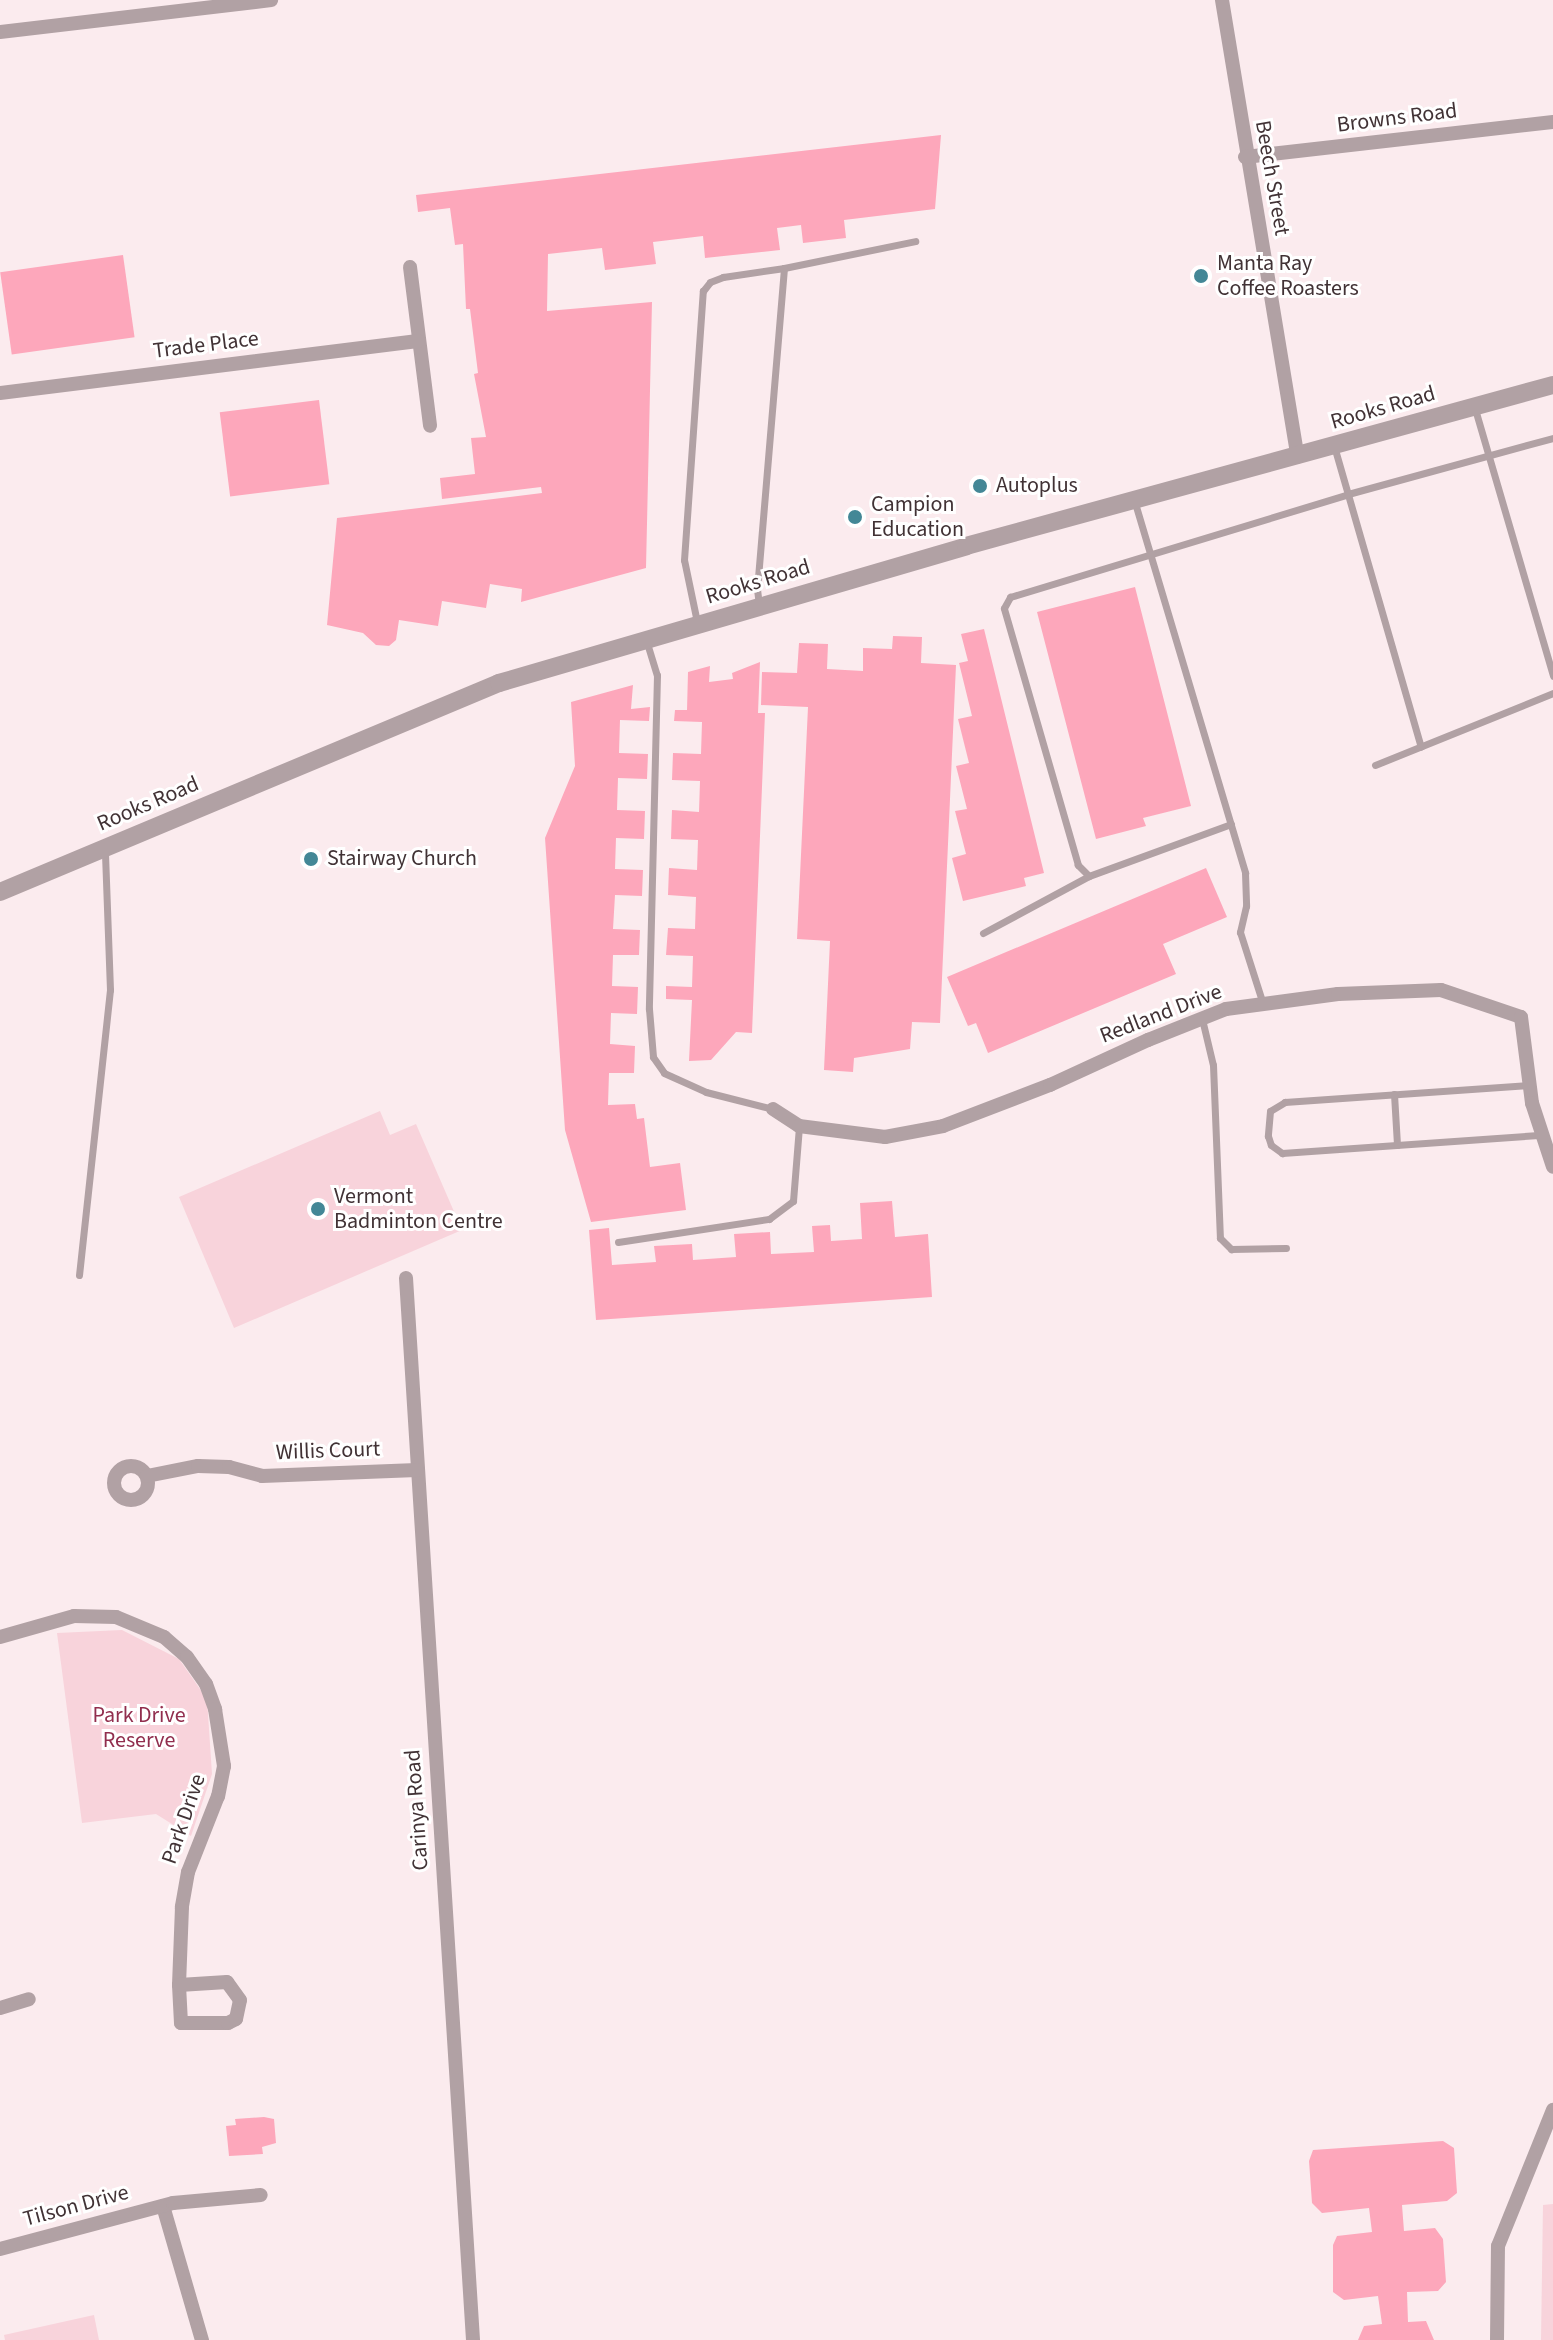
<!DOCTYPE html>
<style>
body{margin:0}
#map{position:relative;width:1553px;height:2340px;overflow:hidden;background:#fbebee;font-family:"Source Sans 3",sans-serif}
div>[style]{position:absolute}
.green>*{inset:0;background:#f8d3db}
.building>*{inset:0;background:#fda7bb;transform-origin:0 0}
.service>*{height:7px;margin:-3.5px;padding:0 3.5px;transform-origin:3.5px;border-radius:3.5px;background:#b1a1a4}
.minor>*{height:14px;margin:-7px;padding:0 7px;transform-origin:7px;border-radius:7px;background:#b1a1a4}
.minor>.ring{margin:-7px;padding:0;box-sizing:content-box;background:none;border:14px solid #b1a1a4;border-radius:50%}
.tertiary>*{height:18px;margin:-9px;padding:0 9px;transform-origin:9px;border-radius:9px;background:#b1a1a4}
.dots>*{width:22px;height:22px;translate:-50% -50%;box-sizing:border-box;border:4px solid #fff;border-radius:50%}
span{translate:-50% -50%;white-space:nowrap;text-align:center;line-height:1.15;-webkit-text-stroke:6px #fff;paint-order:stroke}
.street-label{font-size:22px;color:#413235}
.poi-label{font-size:22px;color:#413235}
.left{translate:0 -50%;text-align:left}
.park-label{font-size:22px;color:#912e4e}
</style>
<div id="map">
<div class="green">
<div style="clip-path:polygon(380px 1111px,390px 1135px,416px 1124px,462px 1230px,234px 1328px,179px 1197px)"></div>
<div style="clip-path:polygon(122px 1630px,179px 1659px,207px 1699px,212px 1774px,191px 1836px,156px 1814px,82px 1823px,57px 1633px)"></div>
<div style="clip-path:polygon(1553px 2204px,1553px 2340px,1541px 2340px,1543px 2205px)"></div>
<div style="clip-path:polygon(94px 2315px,99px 2340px,5px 2340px,4px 2335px)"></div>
</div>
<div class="building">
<div style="clip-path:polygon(941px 135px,935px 209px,844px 220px,846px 238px,803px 243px,801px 225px,777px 228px,780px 250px,705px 258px,703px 236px,653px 242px,656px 264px,605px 270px,602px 248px,548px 254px,547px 311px,652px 302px,646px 568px,521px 602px,522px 589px,490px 584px,486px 608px,442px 601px,438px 626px,399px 620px,396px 640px,389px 646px,376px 645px,363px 633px,327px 625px,337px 518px,542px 493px,541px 487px,442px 499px,440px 478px,475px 474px,471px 438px,486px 437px,474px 374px,478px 373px,470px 309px,466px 309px,463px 244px,455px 245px,450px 208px,418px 212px,416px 195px)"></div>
<div style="left:123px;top:255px;width:83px;height:124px;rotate:82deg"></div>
<div style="left:319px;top:400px;width:85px;height:100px;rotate:83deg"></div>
<div style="clip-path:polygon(1135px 587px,1191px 806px,1143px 818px,1146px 826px,1096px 839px,1037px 612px)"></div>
<div style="clip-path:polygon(984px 629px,1044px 873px,1024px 878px,1026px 886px,963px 901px,952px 858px,966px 854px,955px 811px,967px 809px,956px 766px,969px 763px,958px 719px,972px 716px,959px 663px,968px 661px,961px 634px)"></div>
<div style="clip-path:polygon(893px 636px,922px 637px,921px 663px,956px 665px,940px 1023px,912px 1022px,910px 1049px,854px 1058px,853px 1072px,824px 1070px,830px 941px,797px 939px,808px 707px,761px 705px,762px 672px,797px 673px,799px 643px,828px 644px,827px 669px,863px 671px,863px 648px,892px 649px)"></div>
<div style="clip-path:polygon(760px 662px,758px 713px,765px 713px,752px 1033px,736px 1032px,711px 1060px,689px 1061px,692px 1000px,666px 999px,666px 986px,692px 987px,693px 956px,666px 955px,668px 928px,695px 929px,696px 897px,668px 895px,669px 868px,697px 870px,698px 840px,671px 839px,672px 810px,699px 812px,700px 781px,672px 780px,673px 753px,701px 754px,702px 722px,674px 721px,675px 710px,687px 710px,688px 672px,710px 666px,709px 682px,733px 679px,732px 673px)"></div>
<div style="clip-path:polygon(633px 685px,631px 709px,650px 707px,649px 721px,620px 720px,619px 753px,648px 754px,647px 779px,618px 778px,617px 810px,645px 811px,644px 839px,616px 838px,615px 869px,643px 870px,642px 896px,615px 895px,613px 929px,640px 930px,639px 955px,613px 955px,612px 986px,638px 987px,637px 1014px,611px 1013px,610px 1044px,635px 1046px,634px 1073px,609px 1073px,608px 1105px,635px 1104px,637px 1119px,644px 1118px,650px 1167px,680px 1163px,686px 1210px,591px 1222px,565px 1130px,545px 838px,575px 766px,571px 702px)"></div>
<div style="clip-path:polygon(1206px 868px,1227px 917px,1163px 944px,1176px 974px,988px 1053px,976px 1023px,968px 1026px,947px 977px)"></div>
<div style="clip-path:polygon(892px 1201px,895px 1237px,928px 1234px,932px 1297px,596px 1320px,589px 1230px,609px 1228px,612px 1265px,656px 1262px,654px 1246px,692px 1244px,693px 1260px,736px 1257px,734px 1234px,770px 1232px,771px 1254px,814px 1252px,812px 1226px,830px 1225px,831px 1241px,862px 1239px,860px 1203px)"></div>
<div style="clip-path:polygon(264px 2117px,274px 2119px,276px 2143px,262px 2147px,263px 2154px,229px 2156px,226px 2126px,236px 2125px,235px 2119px)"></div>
<div style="clip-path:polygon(1443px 2141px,1454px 2148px,1457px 2193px,1447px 2201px,1402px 2205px,1404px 2231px,1435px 2228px,1443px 2239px,1446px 2282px,1438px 2291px,1407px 2292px,1408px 2322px,1426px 2321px,1434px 2340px,1358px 2340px,1364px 2326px,1382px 2324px,1378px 2296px,1344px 2300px,1333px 2292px,1333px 2245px,1337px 2236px,1372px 2232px,1369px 2208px,1322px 2213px,1312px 2203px,1309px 2161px,1313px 2150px)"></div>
</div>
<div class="service">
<div style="left:784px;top:268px;width:134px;rotate:-11.6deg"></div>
<div style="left:1475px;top:409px;width:278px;rotate:73.7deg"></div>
<div style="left:1334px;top:446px;width:313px;rotate:73.9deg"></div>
<div style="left:1135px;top:503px;width:386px;rotate:73.4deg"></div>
<div style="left:1245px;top:873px;width:33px;rotate:88deg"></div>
<div style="left:1246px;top:906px;width:27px;rotate:103deg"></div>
<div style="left:1240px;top:932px;width:76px;rotate:72.3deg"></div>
<div style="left:697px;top:622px;width:63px;rotate:-101.8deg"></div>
<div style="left:684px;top:560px;width:270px;rotate:-86deg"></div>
<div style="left:703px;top:291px;width:11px;rotate:-52deg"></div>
<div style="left:710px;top:282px;width:14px;rotate:-21deg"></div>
<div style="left:723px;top:277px;width:62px;rotate:-8.4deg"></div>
<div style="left:784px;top:268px;width:322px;rotate:94.8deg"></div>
<div style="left:757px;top:589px;width:16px;rotate:83deg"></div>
<div style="left:647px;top:643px;width:34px;rotate:73deg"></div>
<div style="left:657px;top:675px;width:334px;rotate:91.4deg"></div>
<div style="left:649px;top:1009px;width:48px;rotate:85.2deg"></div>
<div style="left:653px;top:1057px;width:19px;rotate:55deg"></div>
<div style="left:664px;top:1073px;width:46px;rotate:24.3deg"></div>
<div style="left:706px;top:1092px;width:69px;rotate:14.2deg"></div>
<div style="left:1375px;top:765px;width:192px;rotate:-22deg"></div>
<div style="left:1231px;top:824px;width:151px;rotate:159.9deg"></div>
<div style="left:1089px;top:876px;width:16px;rotate:-135deg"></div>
<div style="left:1078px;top:865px;width:267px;rotate:-106.1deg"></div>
<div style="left:1004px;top:608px;width:13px;rotate:-61deg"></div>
<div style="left:1010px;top:597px;width:353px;rotate:-16.9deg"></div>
<div style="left:1348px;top:494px;width:213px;rotate:-15.3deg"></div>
<div style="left:983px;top:933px;width:120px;rotate:-28.3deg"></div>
<div style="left:1202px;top:1019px;width:47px;rotate:76.6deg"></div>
<div style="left:1213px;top:1065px;width:173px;rotate:87.7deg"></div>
<div style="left:1220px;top:1238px;width:16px;rotate:45deg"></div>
<div style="left:1231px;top:1249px;width:55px;rotate:-1deg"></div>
<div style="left:1528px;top:1085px;width:244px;rotate:176deg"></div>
<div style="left:1285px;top:1102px;width:17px;rotate:149deg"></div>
<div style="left:1270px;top:1111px;width:25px;rotate:95deg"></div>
<div style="left:1268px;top:1136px;width:9px;rotate:72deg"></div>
<div style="left:1271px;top:1145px;width:14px;rotate:36deg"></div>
<div style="left:1282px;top:1153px;width:261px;rotate:-4deg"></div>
<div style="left:1394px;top:1094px;width:51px;rotate:86.6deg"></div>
<div style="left:618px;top:1242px;width:153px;rotate:-8.7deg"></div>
<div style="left:769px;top:1219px;width:30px;rotate:-37deg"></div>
<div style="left:793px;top:1201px;width:75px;rotate:-85.4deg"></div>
<div style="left:79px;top:1275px;width:287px;rotate:-83.8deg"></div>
<div style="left:110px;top:990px;width:139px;rotate:-92.1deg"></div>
</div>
<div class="minor">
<div style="left:1222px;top:0;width:463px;rotate:80.6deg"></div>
<div style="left:0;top:32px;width:273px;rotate:-6.7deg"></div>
<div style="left:1245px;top:157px;width:310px;rotate:-6.5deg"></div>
<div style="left:410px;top:267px;width:160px;rotate:82.8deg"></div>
<div style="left:0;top:393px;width:421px;rotate:-7.1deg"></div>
<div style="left:773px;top:1109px;width:31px;rotate:33deg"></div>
<div style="left:799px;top:1126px;width:87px;rotate:7.3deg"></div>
<div style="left:885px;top:1137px;width:59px;rotate:-10.7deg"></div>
<div style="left:943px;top:1126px;width:115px;rotate:-21deg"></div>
<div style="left:1050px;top:1085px;width:108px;rotate:-24.7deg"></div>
<div style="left:1148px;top:1040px;width:84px;rotate:-21.7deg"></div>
<div style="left:1226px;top:1009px;width:113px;rotate:-7.6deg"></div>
<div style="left:1338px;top:994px;width:103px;rotate:-2.2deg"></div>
<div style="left:1441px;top:990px;width:84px;rotate:18.6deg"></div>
<div style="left:1521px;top:1017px;width:87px;rotate:82.7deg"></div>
<div style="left:1532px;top:1103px;width:67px;rotate:71.8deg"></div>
<div style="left:406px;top:1278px;width:1064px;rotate:86.39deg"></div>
<div class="ring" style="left:114px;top:1466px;width:20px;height:20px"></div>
<div style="left:147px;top:1476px;width:52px;rotate:-11.1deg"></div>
<div style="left:198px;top:1466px;width:31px;rotate:2deg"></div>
<div style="left:229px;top:1467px;width:34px;rotate:15deg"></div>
<div style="left:262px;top:1476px;width:155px;rotate:-2.2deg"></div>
<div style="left:0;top:1637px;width:77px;rotate:-15.8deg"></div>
<div style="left:74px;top:1616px;width:42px;rotate:1.4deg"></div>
<div style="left:116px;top:1617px;width:52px;rotate:22.6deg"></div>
<div style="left:164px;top:1637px;width:30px;rotate:41deg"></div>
<div style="left:187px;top:1657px;width:33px;rotate:55deg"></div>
<div style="left:206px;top:1684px;width:27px;rotate:70deg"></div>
<div style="left:215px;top:1709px;width:58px;rotate:81deg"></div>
<div style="left:224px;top:1766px;width:31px;rotate:101deg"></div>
<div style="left:218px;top:1796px;width:82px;rotate:111.5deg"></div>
<div style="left:188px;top:1872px;width:36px;rotate:100deg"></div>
<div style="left:182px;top:1907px;width:78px;rotate:92.2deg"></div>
<div style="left:179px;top:1985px;width:38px;rotate:87deg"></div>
<div style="left:181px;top:2023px;width:47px"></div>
<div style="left:228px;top:2023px;width:9px;rotate:-27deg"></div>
<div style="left:236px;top:2019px;width:19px;rotate:-78deg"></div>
<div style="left:240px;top:2000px;width:22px;rotate:-126deg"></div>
<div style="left:227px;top:1982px;width:48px;rotate:176.4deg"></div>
<div style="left:0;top:2008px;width:30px;rotate:-17deg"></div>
<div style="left:163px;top:2206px;width:140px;rotate:73.8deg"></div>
<div style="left:0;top:2249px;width:179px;rotate:-14.9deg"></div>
<div style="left:173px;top:2203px;width:88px;rotate:-5.2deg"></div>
<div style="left:1497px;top:2340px;width:94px;rotate:-89.4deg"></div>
<div style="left:1498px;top:2246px;width:147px;rotate:-68deg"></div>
</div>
<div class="tertiary">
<div style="left:0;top:892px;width:541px;rotate:-22.73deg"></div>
<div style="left:499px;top:683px;width:487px;rotate:-16.3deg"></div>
<div style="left:966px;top:546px;width:609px;rotate:-15.34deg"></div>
</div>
<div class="dots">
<div style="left:1201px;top:276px;background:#438796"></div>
<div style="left:980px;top:486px;background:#438796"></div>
<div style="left:855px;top:517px;background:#438796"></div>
<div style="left:311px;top:859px;background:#438796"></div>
<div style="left:318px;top:1209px;background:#438796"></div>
</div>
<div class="street-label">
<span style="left:1397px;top:118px;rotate:-7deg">Browns Road</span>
<span style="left:1272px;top:178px;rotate:80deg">Beech Street</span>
<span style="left:206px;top:345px;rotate:-7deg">Trade Place</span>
<span style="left:1383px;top:408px;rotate:-16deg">Rooks Road</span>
<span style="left:758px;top:582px;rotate:-17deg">Rooks Road</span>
<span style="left:148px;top:804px;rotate:-23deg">Rooks Road</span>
<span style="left:1161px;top:1014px;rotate:-21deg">Redland Drive</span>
<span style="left:328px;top:1451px;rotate:-2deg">Willis Court</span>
<span style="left:417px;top:1810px;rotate:-94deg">Carinya Road</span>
<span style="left:184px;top:1819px;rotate:-71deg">Park Drive</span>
<span style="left:76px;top:2206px;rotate:-15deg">Tilson Drive</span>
</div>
<div class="poi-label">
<span class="left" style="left:1217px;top:276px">Manta Ray<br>Coffee Roasters</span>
<span class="left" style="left:996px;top:486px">Autoplus</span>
<span class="left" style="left:871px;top:517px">Campion<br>Education</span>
<span class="left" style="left:327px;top:859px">Stairway Church</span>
<span class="left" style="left:334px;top:1209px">Vermont<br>Badminton Centre</span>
</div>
<div class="park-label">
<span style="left:139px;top:1728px">Park Drive<br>Reserve</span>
</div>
</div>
